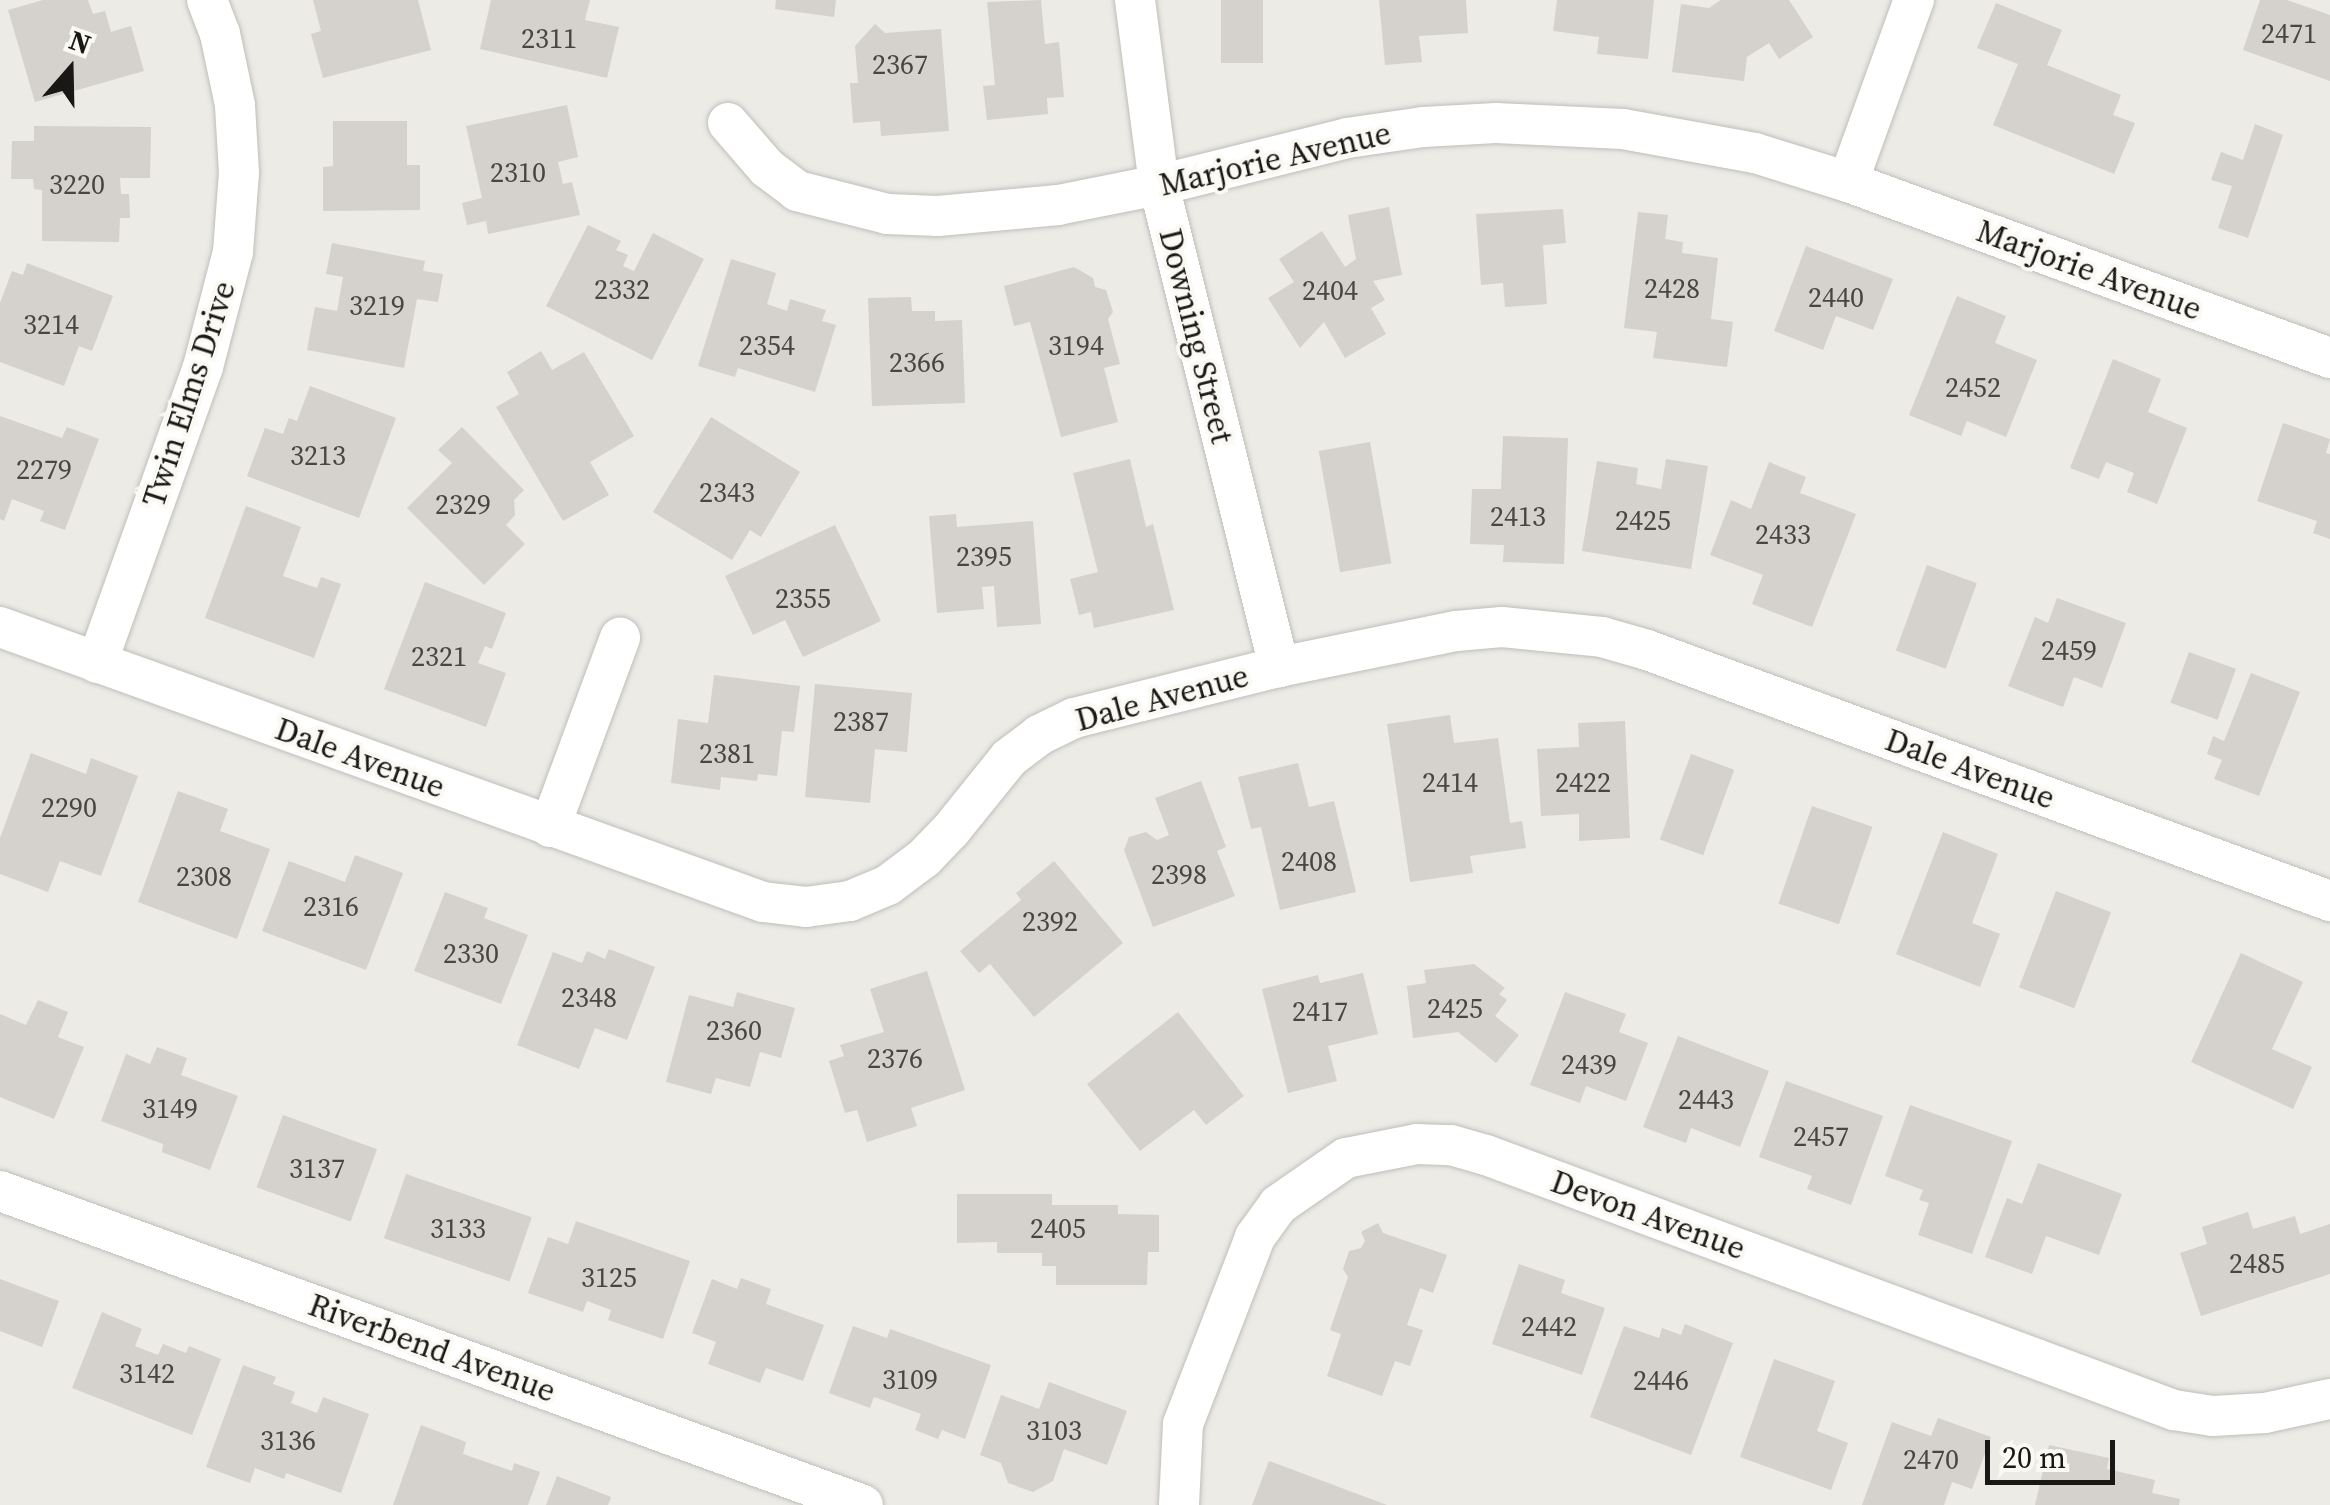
<!DOCTYPE html>
<style>
body{margin:0}
#map{position:relative;width:2330px;height:1505px;overflow:hidden;background:#edebe6;font-family:"Source Serif 4",serif}
div>[style]{position:absolute}
.building>*{inset:0;background:#d5d1cd;transform-origin:0 0}
.roads{filter:drop-shadow(0 0 2px #bfbeb9) drop-shadow(0 0 2px #bfbeb9)}
.minor>*{height:40px;margin:-20px;padding:0 20px;transform-origin:20px;border-radius:20px;background:#fff}
span{translate:-50% -50%;white-space:nowrap;text-align:center;line-height:1.15;-webkit-text-stroke:8px #faf9f3;paint-order:stroke}
.number-label{font-size:28px;color:#484644}
.number-label span{-webkit-text-stroke-width:0}
.street-label{font-size:32px;color:#191817}
.north{position:absolute;left:20px;top:20px;width:100px;height:100px;-webkit-text-stroke:8px #faf9f3;paint-order:stroke;rotate:20deg;font-size:28px;font-weight:700;line-height:40px;text-align:center;color:#191817}
.north::after{content:'';display:block;margin:auto;width:35px;height:45px;background:#191817;clip-path:polygon(50% 0,100% 100%,50% 72%,0 100%)}
.scale{position:absolute;left:1985px;top:1440px;width:130px;height:45px;box-sizing:border-box;border:5px solid #191817;border-top:0;padding-left:12px;font-size:30px;line-height:35px;white-space:nowrap;color:#191817;-webkit-text-stroke:8px #faf9f3;paint-order:stroke}
</style>
<div id="map">
<div class="building">
<div style="clip-path:polygon(43px 0,88px 0,93px 14px,105px 11px,111px 32px,131px 26px,144px 71px,35px 102px,8px 10px)"></div>
<div style="clip-path:polygon(313px 0,418px 0,431px 50px,323px 78px,311px 34px,321px 31px)"></div>
<div style="clip-path:polygon(491px 0,590px 0,585px 20px,619px 27px,607px 78px,480px 49px)"></div>
<div style="clip-path:polygon(776px 0,836px 0,834px 17px,775px 9px)"></div>
<div style="clip-path:polygon(1041px 0,1045px 44px,1059px 42px,1064px 97px,1047px 98px,1048px 114px,987px 120px,983px 86px,995px 85px,987px 2px)"></div>
<div style="left:1221px;top:0;width:42px;height:63px"></div>
<div style="clip-path:polygon(1379px 0,1466px 0,1468px 33px,1419px 36px,1422px 62px,1385px 65px)"></div>
<div style="clip-path:polygon(1557px 0,1654px 0,1648px 59px,1597px 54px,1599px 37px,1553px 31px)"></div>
<div style="clip-path:polygon(1721px 0,1789px 0,1813px 37px,1779px 59px,1769px 43px,1747px 57px,1744px 81px,1672px 72px,1681px 4px,1709px 8px)"></div>
<div style="clip-path:polygon(2260px 0,2287px 0,2330px 15px,2330px 81px,2243px 50px)"></div>
<div style="clip-path:polygon(1996px 3px,2062px 30px,2047px 65px,2121px 95px,2113px 115px,2135px 123px,2114px 174px,1993px 125px,2018px 64px,1977px 48px)"></div>
<div style="clip-path:polygon(875px 24px,885px 33px,941px 29px,949px 131px,881px 136px,880px 121px,853px 123px,850px 83px,858px 83px,855px 46px)"></div>
<div style="clip-path:polygon(567px 105px,578px 157px,558px 162px,563px 184px,572px 182px,580px 215px,488px 234px,486px 221px,467px 225px,462px 203px,482px 198px,466px 126px)"></div>
<div style="clip-path:polygon(333px 121px,407px 121px,407px 165px,420px 165px,420px 210px,323px 211px,323px 167px,333px 166px)"></div>
<div style="clip-path:polygon(2255px 124px,2283px 135px,2248px 238px,2218px 228px,2232px 186px,2211px 180px,2221px 152px,2243px 160px)"></div>
<div style="clip-path:polygon(34px 126px,151px 127px,150px 178px,120px 178px,121px 194px,129px 194px,130px 218px,120px 218px,119px 242px,42px 241px,42px 190px,34px 189px,33px 179px,11px 179px,12px 141px,34px 141px)"></div>
<div style="clip-path:polygon(1389px 207px,1402px 275px,1373px 281px,1385px 300px,1371px 308px,1386px 334px,1345px 358px,1324px 322px,1300px 348px,1268px 298px,1294px 282px,1279px 259px,1322px 231px,1345px 267px,1356px 259px,1348px 215px)"></div>
<div style="clip-path:polygon(1563px 209px,1566px 243px,1543px 245px,1547px 304px,1505px 307px,1503px 283px,1481px 285px,1476px 214px)"></div>
<div style="clip-path:polygon(1638px 212px,1668px 215px,1665px 239px,1683px 242px,1682px 253px,1718px 258px,1711px 319px,1733px 322px,1727px 367px,1653px 358px,1657px 332px,1624px 328px)"></div>
<div style="clip-path:polygon(588px 225px,621px 241px,616px 250px,628px 255px,623px 266px,634px 271px,653px 233px,704px 259px,652px 360px,546px 306px)"></div>
<div style="clip-path:polygon(332px 243px,425px 261px,423px 271px,443px 274px,438px 302px,417px 299px,404px 368px,307px 350px,315px 307px,337px 311px,343px 277px,326px 274px)"></div>
<div style="clip-path:polygon(1806px 246px,1893px 279px,1873px 330px,1836px 316px,1823px 350px,1774px 331px)"></div>
<div style="clip-path:polygon(731px 259px,776px 273px,767px 304px,787px 311px,790px 299px,826px 310px,822px 321px,836px 325px,815px 392px,738px 368px,735px 377px,698px 366px)"></div>
<div style="clip-path:polygon(27px 263px,113px 296px,92px 351px,79px 346px,64px 386px,0 362px,0 303px,12px 271px,23px 275px)"></div>
<div style="clip-path:polygon(1074px 267px,1093px 278px,1095px 287px,1106px 290px,1113px 312px,1108px 319px,1120px 364px,1104px 368px,1118px 422px,1061px 437px,1030px 322px,1014px 326px,1004px 286px)"></div>
<div style="clip-path:polygon(1957px 296px,2006px 316px,1995px 343px,2037px 360px,2006px 437px,1967px 421px,1961px 436px,1909px 415px)"></div>
<div style="clip-path:polygon(911px 297px,912px 311px,935px 311px,935px 321px,962px 320px,965px 403px,872px 406px,868px 298px)"></div>
<div style="clip-path:polygon(541px 351px,552px 370px,584px 352px,634px 436px,590px 462px,609px 495px,563px 521px,496px 407px,519px 394px,507px 372px)"></div>
<div style="clip-path:polygon(2113px 359px,2161px 379px,2148px 412px,2187px 428px,2157px 504px,2127px 492px,2134px 473px,2106px 462px,2099px 479px,2070px 468px)"></div>
<div style="clip-path:polygon(310px 386px,396px 418px,359px 518px,247px 476px,265px 428px,283px 434px,289px 418px,297px 421px)"></div>
<div style="clip-path:polygon(0 416px,62px 438px,67px 427px,99px 439px,65px 530px,40px 521px,44px 511px,12px 499px,4px 521px,0 519px)"></div>
<div style="clip-path:polygon(711px 417px,800px 472px,761px 537px,750px 530px,732px 560px,653px 512px)"></div>
<div style="clip-path:polygon(2283px 423px,2330px 439px,2326px 453px,2330px 454px,2330px 539px,2313px 533px,2317px 521px,2257px 501px)"></div>
<div style="clip-path:polygon(462px 427px,524px 490px,514px 500px,515px 515px,506px 525px,525px 544px,484px 585px,407px 508px,452px 463px,438px 450px)"></div>
<div style="clip-path:polygon(1503px 436px,1568px 438px,1564px 564px,1503px 562px,1504px 545px,1470px 544px,1472px 489px,1501px 489px)"></div>
<div style="left:1370px;top:442px;width:123px;height:52px;rotate:80deg"></div>
<div style="clip-path:polygon(1130px 459px,1146px 527px,1153px 524px,1174px 610px,1094px 628px,1091px 612px,1079px 615px,1070px 579px,1098px 572px,1073px 473px)"></div>
<div style="clip-path:polygon(1666px 459px,1708px 466px,1691px 569px,1582px 551px,1597px 461px,1638px 468px,1636px 484px,1661px 489px)"></div>
<div style="clip-path:polygon(1769px 462px,1806px 477px,1800px 493px,1856px 514px,1812px 627px,1752px 604px,1763px 575px,1710px 555px,1731px 500px,1751px 509px)"></div>
<div style="clip-path:polygon(246px 506px,301px 527px,283px 576px,317px 588px,321px 577px,341px 584px,314px 658px,205px 618px)"></div>
<div style="clip-path:polygon(956px 514px,957px 527px,1033px 521px,1041px 624px,997px 627px,994px 586px,982px 587px,984px 609px,937px 613px,929px 516px)"></div>
<div style="clip-path:polygon(835px 525px,881px 621px,803px 657px,785px 620px,753px 635px,725px 576px)"></div>
<div style="left:1927px;top:565px;width:53px;height:91px;rotate:20deg"></div>
<div style="clip-path:polygon(425px 582px,506px 613px,492px 649px,485px 646px,478px 663px,506px 673px,486px 727px,384px 689px)"></div>
<div style="clip-path:polygon(2057px 598px,2126px 623px,2102px 688px,2074px 677px,2063px 707px,2008px 686px,2035px 617px,2048px 623px)"></div>
<div style="left:2189px;top:652px;width:50px;height:54px;rotate:20deg"></div>
<div style="clip-path:polygon(2251px 673px,2300px 692px,2259px 796px,2214px 779px,2222px 760px,2207px 754px,2213px 736px,2224px 741px)"></div>
<div style="clip-path:polygon(714px 675px,800px 686px,794px 732px,782px 731px,777px 776px,758px 774px,757px 781px,721px 777px,720px 790px,671px 783px,678px 719px,708px 723px)"></div>
<div style="clip-path:polygon(815px 684px,912px 693px,907px 752px,875px 749px,870px 803px,805px 797px)"></div>
<div style="clip-path:polygon(1450px 715px,1454px 743px,1498px 738px,1510px 823px,1522px 821px,1526px 848px,1470px 856px,1473px 873px,1410px 882px,1387px 724px)"></div>
<div style="clip-path:polygon(1625px 721px,1630px 838px,1579px 841px,1579px 814px,1541px 816px,1537px 749px,1579px 747px,1578px 723px)"></div>
<div style="clip-path:polygon(31px 753px,86px 774px,91px 758px,138px 776px,101px 876px,60px 861px,48px 892px,0 874px,0 838px)"></div>
<div style="left:1691px;top:754px;width:46px;height:91px;rotate:20deg"></div>
<div style="clip-path:polygon(1298px 763px,1309px 807px,1334px 801px,1356px 892px,1280px 910px,1261px 827px,1251px 829px,1238px 777px)"></div>
<div style="clip-path:polygon(1201px 781px,1226px 847px,1217px 851px,1235px 896px,1153px 927px,1124px 850px,1129px 837px,1146px 832px,1157px 840px,1169px 835px,1155px 798px)"></div>
<div style="clip-path:polygon(178px 791px,228px 809px,220px 831px,270px 849px,237px 939px,138px 902px)"></div>
<div style="left:1812px;top:806px;width:64px;height:103px;rotate:19deg"></div>
<div style="clip-path:polygon(1943px 832px,1998px 854px,1972px 923px,2000px 934px,1980px 987px,1896px 954px)"></div>
<div style="clip-path:polygon(355px 855px,403px 873px,366px 970px,262px 931px,289px 861px,345px 882px)"></div>
<div style="clip-path:polygon(1054px 861px,1123px 943px,1034px 1017px,990px 964px,979px 973px,960px 951px,1021px 900px,1016px 893px)"></div>
<div style="left:2056px;top:891px;width:59px;height:103px;rotate:21deg"></div>
<div style="clip-path:polygon(445px 892px,488px 908px,484px 918px,528px 935px,501px 1004px,414px 971px)"></div>
<div style="clip-path:polygon(609px 949px,655px 967px,627px 1040px,595px 1028px,579px 1069px,517px 1045px,553px 952px,582px 963px,587px 951px,605px 959px)"></div>
<div style="clip-path:polygon(2241px 953px,2303px 982px,2272px 1049px,2312px 1067px,2293px 1109px,2191px 1062px)"></div>
<div style="clip-path:polygon(1474px 964px,1505px 988px,1499px 994px,1507px 1000px,1495px 1016px,1519px 1035px,1496px 1063px,1458px 1032px,1413px 1038px,1407px 986px,1426px 983px,1424px 970px)"></div>
<div style="clip-path:polygon(927px 971px,965px 1090px,911px 1108px,917px 1126px,867px 1142px,857px 1110px,845px 1113px,829px 1061px,844px 1056px,840px 1045px,884px 1032px,870px 989px)"></div>
<div style="clip-path:polygon(1363px 973px,1378px 1034px,1328px 1046px,1337px 1081px,1288px 1093px,1262px 989px,1318px 975px,1320px 983px)"></div>
<div style="clip-path:polygon(737px 992px,795px 1008px,781px 1058px,760px 1052px,750px 1087px,716px 1078px,711px 1094px,666px 1082px,689px 995px,733px 1007px)"></div>
<div style="clip-path:polygon(1565px 992px,1626px 1014px,1619px 1032px,1648px 1043px,1626px 1101px,1586px 1086px,1580px 1103px,1530px 1085px)"></div>
<div style="clip-path:polygon(38px 1000px,68px 1012px,58px 1037px,84px 1047px,54px 1119px,0 1097px,0 1014px,26px 1025px)"></div>
<div style="clip-path:polygon(1178px 1012px,1244px 1096px,1206px 1125px,1194px 1110px,1140px 1151px,1087px 1084px)"></div>
<div style="clip-path:polygon(1678px 1036px,1769px 1071px,1740px 1147px,1691px 1128px,1686px 1143px,1643px 1127px)"></div>
<div style="clip-path:polygon(157px 1047px,187px 1058px,181px 1075px,238px 1096px,210px 1170px,162px 1152px,163px 1144px,101px 1121px,126px 1054px,150px 1064px)"></div>
<div style="clip-path:polygon(1786px 1081px,1883px 1116px,1851px 1205px,1807px 1189px,1812px 1176px,1759px 1157px)"></div>
<div style="clip-path:polygon(1910px 1105px,2012px 1141px,1972px 1254px,1918px 1235px,1929px 1203px,1919px 1200px,1923px 1190px,1885px 1176px)"></div>
<div style="left:283px;top:1115px;width:100px;height:77px;rotate:20deg"></div>
<div style="clip-path:polygon(2038px 1163px,2122px 1194px,2099px 1255px,2046px 1236px,2032px 1274px,1985px 1257px,2007px 1198px,2022px 1204px)"></div>
<div style="left:406px;top:1174px;width:133px;height:68px;rotate:19deg"></div>
<div style="clip-path:polygon(957px 1194px,1052px 1194px,1052px 1205px,1118px 1205px,1118px 1214px,1159px 1215px,1159px 1252px,1148px 1252px,1147px 1285px,1056px 1285px,1056px 1266px,1042px 1266px,1042px 1253px,997px 1253px,997px 1242px,957px 1243px)"></div>
<div style="clip-path:polygon(2248px 1212px,2253px 1229px,2295px 1216px,2300px 1234px,2330px 1224px,2330px 1274px,2201px 1316px,2180px 1253px,2207px 1244px,2202px 1227px)"></div>
<div style="clip-path:polygon(576px 1221px,690px 1261px,663px 1339px,608px 1320px,611px 1310px,587px 1301px,583px 1312px,528px 1293px,548px 1237px,568px 1244px)"></div>
<div style="clip-path:polygon(1378px 1223px,1383px 1233px,1447px 1255px,1433px 1293px,1420px 1288px,1407px 1325px,1423px 1330px,1410px 1366px,1395px 1361px,1382px 1396px,1327px 1376px,1341px 1334px,1330px 1330px,1348px 1277px,1343px 1269px,1349px 1251px,1361px 1248px,1365px 1241px,1361px 1232px)"></div>
<div style="clip-path:polygon(1519px 1264px,1565px 1280px,1561px 1293px,1605px 1308px,1582px 1375px,1492px 1344px)"></div>
<div style="clip-path:polygon(741px 1278px,771px 1289px,766px 1304px,824px 1325px,803px 1381px,766px 1368px,760px 1383px,708px 1364px,716px 1342px,692px 1333px,712px 1279px,737px 1289px)"></div>
<div style="clip-path:polygon(0 1279px,59px 1301px,42px 1347px,0 1331px)"></div>
<div style="clip-path:polygon(102px 1312px,142px 1329px,135px 1346px,158px 1355px,163px 1344px,186px 1353px,189px 1346px,221px 1359px,192px 1435px,72px 1388px)"></div>
<div style="clip-path:polygon(1685px 1324px,1733px 1343px,1691px 1455px,1590px 1417px,1624px 1326px,1659px 1338px,1662px 1328px,1681px 1335px)"></div>
<div style="clip-path:polygon(853px 1326px,887px 1338px,890px 1329px,991px 1365px,965px 1439px,942px 1430px,938px 1439px,915px 1430px,921px 1414px,874px 1397px,870px 1408px,829px 1393px)"></div>
<div style="clip-path:polygon(1774px 1359px,1835px 1381px,1817px 1431px,1848px 1443px,1831px 1490px,1740px 1457px)"></div>
<div style="clip-path:polygon(243px 1365px,276px 1377px,273px 1384px,295px 1392px,291px 1403px,317px 1413px,323px 1397px,369px 1414px,341px 1493px,286px 1473px,284px 1479px,255px 1468px,250px 1483px,206px 1467px)"></div>
<div style="clip-path:polygon(1049px 1382px,1127px 1411px,1107px 1465px,1064px 1449px,1053px 1481px,1033px 1492px,1008px 1483px,1001px 1463px,980px 1455px,1001px 1395px,1039px 1409px)"></div>
<div style="clip-path:polygon(1938px 1418px,1991px 1437px,1972px 1489px,1952px 1482px,1944px 1505px,1862px 1505px,1892px 1422px,1931px 1436px)"></div>
<div style="clip-path:polygon(421px 1425px,466px 1442px,463px 1454px,512px 1471px,514px 1463px,540px 1472px,528px 1505px,393px 1505px)"></div>
<div style="clip-path:polygon(2049px 1445px,2109px 1458px,2107px 1469px,2155px 1480px,2152px 1493px,2180px 1499px,2179px 1505px,2035px 1505px)"></div>
<div style="clip-path:polygon(1269px 1461px,1387px 1505px,1252px 1505px)"></div>
<div style="clip-path:polygon(557px 1476px,611px 1497px,608px 1505px,546px 1505px)"></div>
</div>
<div class="roads">
<div class="minor">
<div style="left:1135px;top:0;width:187px;rotate:82.6deg"></div>
<div style="left:1159px;top:185px;width:497px;rotate:76deg"></div>
<div style="left:728px;top:123px;width:60px;rotate:49.1deg"></div>
<div style="left:767px;top:168px;width:38px;rotate:37deg"></div>
<div style="left:797px;top:191px;width:93px;rotate:14.3deg"></div>
<div style="left:887px;top:214px;width:51px;rotate:2.2deg"></div>
<div style="left:938px;top:216px;width:121px;rotate:-5.2deg"></div>
<div style="left:1058px;top:205px;width:103px;rotate:-11.2deg"></div>
<div style="left:1159px;top:185px;width:194px;rotate:-14deg"></div>
<div style="left:1347px;top:138px;width:77px;rotate:-8.2deg"></div>
<div style="left:1423px;top:127px;width:73px;rotate:-3.1deg"></div>
<div style="left:1496px;top:123px;width:127px;rotate:2.7deg"></div>
<div style="left:1623px;top:129px;width:134px;rotate:10.3deg"></div>
<div style="left:1755px;top:153px;width:97px;rotate:17.3deg"></div>
<div style="left:1848px;top:182px;width:513px;rotate:20.06deg"></div>
<div style="left:1848px;top:182px;width:194px;rotate:-70.1deg"></div>
<div style="left:0;top:627px;width:811px;rotate:19.82deg"></div>
<div style="left:763px;top:902px;width:43px;rotate:6.6deg"></div>
<div style="left:806px;top:907px;width:44px;rotate:-7.8deg"></div>
<div style="left:850px;top:901px;width:41px;rotate:-22.8deg"></div>
<div style="left:888px;top:885px;width:45px;rotate:-36.9deg"></div>
<div style="left:924px;top:858px;width:39px;rotate:-46deg"></div>
<div style="left:951px;top:830px;width:92px;rotate:-51.1deg"></div>
<div style="left:1009px;top:758px;width:38px;rotate:-37deg"></div>
<div style="left:1039px;top:735px;width:39px;rotate:-26deg"></div>
<div style="left:1074px;top:718px;width:211px;rotate:-14deg"></div>
<div style="left:1279px;top:667px;width:181px;rotate:-11.5deg"></div>
<div style="left:1456px;top:631px;width:46px;rotate:-5deg"></div>
<div style="left:1502px;top:627px;width:100px;rotate:5.7deg"></div>
<div style="left:1602px;top:637px;width:47px;rotate:16.1deg"></div>
<div style="left:1647px;top:650px;width:728px;rotate:20.18deg"></div>
<div style="left:97px;top:663px;width:314px;rotate:-70.3deg"></div>
<div style="left:203px;top:367px;width:119px;rotate:-75.4deg"></div>
<div style="left:233px;top:252px;width:79px;rotate:-85.7deg"></div>
<div style="left:239px;top:173px;width:68px;rotate:-93.4deg"></div>
<div style="left:235px;top:105px;width:73px;rotate:-101.9deg"></div>
<div style="left:220px;top:34px;width:36px;rotate:-111deg"></div>
<div style="left:550px;top:827px;width:202px;rotate:-69.7deg"></div>
<div style="left:0;top:1191px;width:918px;rotate:19.99deg"></div>
<div style="left:1179px;top:1505px;width:81px;rotate:-87.2deg"></div>
<div style="left:1183px;top:1424px;width:200px;rotate:-68.9deg"></div>
<div style="left:1255px;top:1237px;width:39px;rotate:-54deg"></div>
<div style="left:1278px;top:1205px;width:83px;rotate:-34.7deg"></div>
<div style="left:1346px;top:1158px;width:72px;rotate:-11.2deg"></div>
<div style="left:1417px;top:1144px;width:34px;rotate:2deg"></div>
<div style="left:1451px;top:1145px;width:36px;rotate:16deg"></div>
<div style="left:1486px;top:1155px;width:734px;rotate:20.34deg"></div>
<div style="left:2174px;top:1410px;width:39px;rotate:9deg"></div>
<div style="left:2213px;top:1416px;width:52px;rotate:-3.3deg"></div>
<div style="left:2265px;top:1413px;width:66px;rotate:-12.2deg"></div>
</div>
</div>
<div class="number-label">
<span style="left:2289px;top:33px">2471</span>
<span style="left:549px;top:38px">2311</span>
<span style="left:900px;top:64px">2367</span>
<span style="left:518px;top:172px">2310</span>
<span style="left:77px;top:184px">3220</span>
<span style="left:1672px;top:288px">2428</span>
<span style="left:622px;top:289px">2332</span>
<span style="left:1330px;top:290px">2404</span>
<span style="left:1836px;top:297px">2440</span>
<span style="left:377px;top:305px">3219</span>
<span style="left:51px;top:324px">3214</span>
<span style="left:767px;top:345px">2354</span>
<span style="left:1076px;top:345px">3194</span>
<span style="left:917px;top:362px">2366</span>
<span style="left:1973px;top:387px">2452</span>
<span style="left:318px;top:455px">3213</span>
<span style="left:44px;top:469px">2279</span>
<span style="left:727px;top:492px">2343</span>
<span style="left:463px;top:504px">2329</span>
<span style="left:1518px;top:516px">2413</span>
<span style="left:1643px;top:520px">2425</span>
<span style="left:1783px;top:534px">2433</span>
<span style="left:984px;top:556px">2395</span>
<span style="left:803px;top:598px">2355</span>
<span style="left:2069px;top:650px">2459</span>
<span style="left:439px;top:656px">2321</span>
<span style="left:861px;top:721px">2387</span>
<span style="left:727px;top:753px">2381</span>
<span style="left:1450px;top:782px">2414</span>
<span style="left:1583px;top:782px">2422</span>
<span style="left:69px;top:807px">2290</span>
<span style="left:1309px;top:861px">2408</span>
<span style="left:1179px;top:874px">2398</span>
<span style="left:204px;top:876px">2308</span>
<span style="left:331px;top:906px">2316</span>
<span style="left:1050px;top:921px">2392</span>
<span style="left:471px;top:953px">2330</span>
<span style="left:589px;top:997px">2348</span>
<span style="left:1455px;top:1008px">2425</span>
<span style="left:1320px;top:1011px">2417</span>
<span style="left:734px;top:1030px">2360</span>
<span style="left:895px;top:1058px">2376</span>
<span style="left:1589px;top:1064px">2439</span>
<span style="left:1706px;top:1099px">2443</span>
<span style="left:170px;top:1108px">3149</span>
<span style="left:1821px;top:1136px">2457</span>
<span style="left:317px;top:1168px">3137</span>
<span style="left:458px;top:1228px">3133</span>
<span style="left:1058px;top:1228px">2405</span>
<span style="left:2257px;top:1263px">2485</span>
<span style="left:609px;top:1277px">3125</span>
<span style="left:1549px;top:1326px">2442</span>
<span style="left:147px;top:1373px">3142</span>
<span style="left:910px;top:1379px">3109</span>
<span style="left:1661px;top:1380px">2446</span>
<span style="left:1054px;top:1430px">3103</span>
<span style="left:288px;top:1440px">3136</span>
<span style="left:1931px;top:1459px">2470</span>
</div>
<div class="street-label">
<span style="left:1275px;top:159px;rotate:-13deg">Marjorie Avenue</span>
<span style="left:2089px;top:270px;rotate:20deg">Marjorie Avenue</span>
<span style="left:1196px;top:336px;rotate:76deg">Downing Street</span>
<span style="left:189px;top:394px;rotate:-72deg">Twin Elms Drive</span>
<span style="left:1162px;top:698px;rotate:-15deg">Dale Avenue</span>
<span style="left:360px;top:758px;rotate:20deg">Dale Avenue</span>
<span style="left:1970px;top:769px;rotate:20deg">Dale Avenue</span>
<span style="left:1648px;top:1215px;rotate:20deg">Devon Avenue</span>
<span style="left:432px;top:1348px;rotate:20deg">Riverbend Avenue</span>
</div>
<div class="north">N</div>
<div class="scale">20 m</div>
</div>
